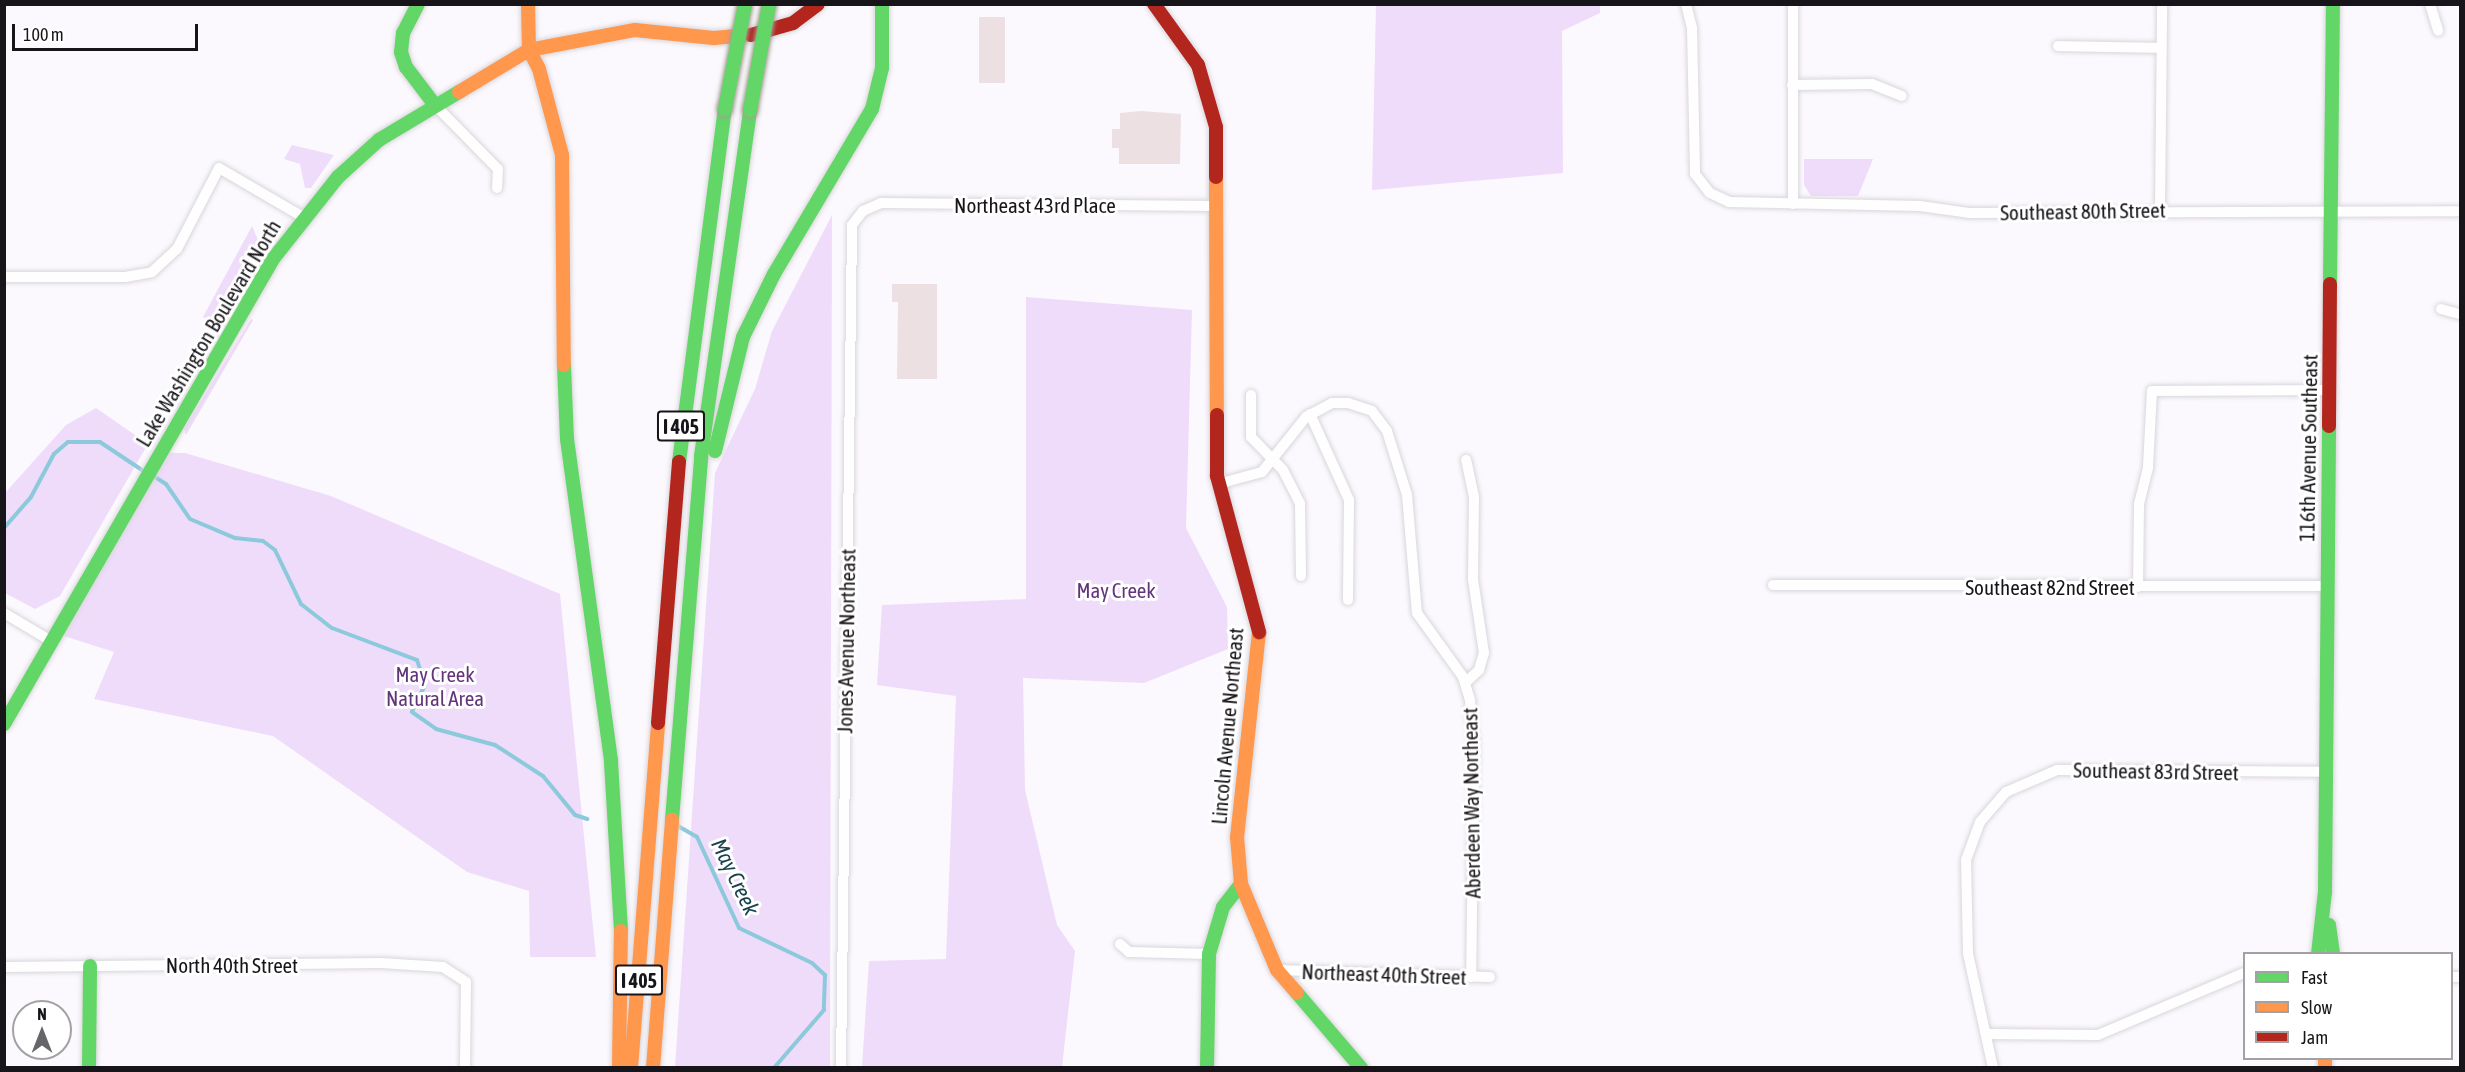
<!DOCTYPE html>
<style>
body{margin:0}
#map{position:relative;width:2465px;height:1072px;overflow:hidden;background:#fbf9fd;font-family:"Asap Condensed",sans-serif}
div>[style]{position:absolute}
.green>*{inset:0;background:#efdcfb}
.stream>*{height:4px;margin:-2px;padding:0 2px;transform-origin:2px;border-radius:2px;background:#8cc9da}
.building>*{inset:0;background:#ede0e2;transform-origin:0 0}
.roads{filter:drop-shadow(0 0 2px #d9d6db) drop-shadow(0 0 2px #d9d6db)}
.street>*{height:10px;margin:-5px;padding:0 5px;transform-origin:5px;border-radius:5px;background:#fefeff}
.fast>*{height:14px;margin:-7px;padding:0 7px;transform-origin:7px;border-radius:7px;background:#63d668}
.slow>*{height:14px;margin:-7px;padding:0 7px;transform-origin:7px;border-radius:7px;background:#ff974d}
.jam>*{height:14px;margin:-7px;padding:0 7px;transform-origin:7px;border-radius:7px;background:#b3261e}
.bridges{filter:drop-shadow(0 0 2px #a39f92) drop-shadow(0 0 2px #a39f92)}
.fast-bridge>*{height:14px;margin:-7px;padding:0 7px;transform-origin:7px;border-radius:7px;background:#63d668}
span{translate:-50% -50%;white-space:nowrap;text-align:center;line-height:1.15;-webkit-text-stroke:6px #fff;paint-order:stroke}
.shield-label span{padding:2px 4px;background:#fff;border:2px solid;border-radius:4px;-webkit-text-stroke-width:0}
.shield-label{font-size:20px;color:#171519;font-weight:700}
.street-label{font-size:21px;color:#171519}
.park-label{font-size:21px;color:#62357b}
.water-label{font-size:22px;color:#19424c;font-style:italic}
.frame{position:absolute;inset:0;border:6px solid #171519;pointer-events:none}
.legend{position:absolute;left:2243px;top:952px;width:210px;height:108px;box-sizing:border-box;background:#fff;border:2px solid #a2a1a3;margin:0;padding:8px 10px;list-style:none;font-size:18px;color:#171519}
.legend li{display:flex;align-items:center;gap:12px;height:30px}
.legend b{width:30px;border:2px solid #a2a1a3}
.north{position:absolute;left:12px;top:1000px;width:60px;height:60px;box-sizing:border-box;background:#fff;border:2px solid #a2a1a3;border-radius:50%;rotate:0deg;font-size:16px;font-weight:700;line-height:24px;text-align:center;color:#171519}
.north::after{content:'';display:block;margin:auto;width:21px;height:27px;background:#676569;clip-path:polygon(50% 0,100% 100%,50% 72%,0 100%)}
.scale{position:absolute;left:12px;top:24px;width:186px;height:27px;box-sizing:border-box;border:3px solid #171519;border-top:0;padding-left:8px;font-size:18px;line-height:21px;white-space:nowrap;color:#171519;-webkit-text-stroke:4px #fff;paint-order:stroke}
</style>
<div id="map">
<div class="green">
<div style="clip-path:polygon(1376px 5px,1600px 5px,1600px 13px,1562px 31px,1563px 173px,1372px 190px)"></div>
<div style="clip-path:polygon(292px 145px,334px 155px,311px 188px,305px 188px,300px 164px,284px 159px)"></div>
<div style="clip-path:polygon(1804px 159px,1873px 159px,1858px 196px,1811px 196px,1804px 185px)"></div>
<div style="clip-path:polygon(832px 215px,830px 1067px,675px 1067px,715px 473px,755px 389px,772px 331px)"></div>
<div style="clip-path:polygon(252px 226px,261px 247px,210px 322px,203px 317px)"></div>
<div style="clip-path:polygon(1026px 297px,1192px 310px,1186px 528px,1227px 607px,1228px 649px,1144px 683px,1023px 678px,1025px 790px,1057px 925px,1075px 951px,1062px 1067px,862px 1067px,869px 961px,946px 959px,956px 696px,877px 685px,882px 605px,1026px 599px)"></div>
<div style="clip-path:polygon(251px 319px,253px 320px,186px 435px,184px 429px)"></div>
<div style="clip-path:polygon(96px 408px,148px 444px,60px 596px,35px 609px,5px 593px,5px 493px,66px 425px)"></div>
<div style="clip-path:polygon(168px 453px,185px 453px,331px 496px,560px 594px,596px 957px,530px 957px,529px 891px,467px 872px,273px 736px,94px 699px,114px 652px,61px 635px)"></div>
</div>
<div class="stream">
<div style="left:152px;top:475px;width:17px;rotate:33deg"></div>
<div style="left:166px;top:484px;width:42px;rotate:55.6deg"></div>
<div style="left:190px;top:519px;width:49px;rotate:22.9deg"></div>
<div style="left:235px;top:538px;width:28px;rotate:6deg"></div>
<div style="left:263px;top:541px;width:15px;rotate:37deg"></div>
<div style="left:275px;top:550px;width:60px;rotate:64.3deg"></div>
<div style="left:301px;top:604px;width:39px;rotate:38deg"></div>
<div style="left:332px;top:628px;width:91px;rotate:20.6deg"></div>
<div style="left:417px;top:660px;width:26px;rotate:72deg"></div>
<div style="left:425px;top:685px;width:30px;rotate:116deg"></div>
<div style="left:412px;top:712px;width:29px;rotate:35deg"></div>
<div style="left:436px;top:729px;width:61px;rotate:15.2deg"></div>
<div style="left:495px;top:745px;width:57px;rotate:32.9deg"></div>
<div style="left:543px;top:776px;width:50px;rotate:50.6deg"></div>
<div style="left:575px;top:815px;width:13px;rotate:18deg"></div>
<div style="left:4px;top:528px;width:41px;rotate:-48.9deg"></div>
<div style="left:31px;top:497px;width:49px;rotate:-61.9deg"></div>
<div style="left:54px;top:454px;width:18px;rotate:-41deg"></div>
<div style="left:68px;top:442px;width:32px"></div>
<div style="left:100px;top:442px;width:54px;rotate:33.7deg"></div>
<div style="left:678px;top:826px;width:22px;rotate:30deg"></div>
<div style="left:697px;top:837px;width:100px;rotate:65.2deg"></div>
<div style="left:739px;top:928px;width:81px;rotate:25.6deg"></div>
<div style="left:812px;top:963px;width:18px;rotate:43deg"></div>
<div style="left:825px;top:975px;width:35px;rotate:92deg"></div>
<div style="left:824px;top:1010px;width:77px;rotate:130.8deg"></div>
</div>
<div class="building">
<div style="left:979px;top:17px;width:26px;height:66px"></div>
<div style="clip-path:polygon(1141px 111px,1181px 114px,1180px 164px,1119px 164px,1119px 148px,1112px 148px,1112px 129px,1120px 129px,1120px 113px)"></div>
<div style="clip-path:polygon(892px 284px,937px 284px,937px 379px,897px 379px,898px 302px,892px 302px)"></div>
</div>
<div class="roads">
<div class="street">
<div style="left:1686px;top:4px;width:25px;rotate:76deg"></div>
<div style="left:1692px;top:28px;width:146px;rotate:88.8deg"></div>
<div style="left:1695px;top:174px;width:24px;rotate:52deg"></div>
<div style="left:1710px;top:193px;width:21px;rotate:25deg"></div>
<div style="left:1729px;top:202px;width:191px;rotate:1.2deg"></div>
<div style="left:1920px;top:206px;width:49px;rotate:8.1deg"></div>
<div style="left:1969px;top:213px;width:491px;rotate:-0.2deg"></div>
<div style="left:1793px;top:4px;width:200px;rotate:90deg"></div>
<div style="left:2430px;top:4px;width:28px;rotate:73deg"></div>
<div style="left:2058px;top:46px;width:103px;rotate:1.1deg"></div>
<div style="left:1792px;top:85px;width:80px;rotate:-0.7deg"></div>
<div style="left:1872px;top:84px;width:32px;rotate:22deg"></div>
<div style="left:435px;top:105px;width:90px;rotate:45.5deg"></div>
<div style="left:498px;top:169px;width:19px;rotate:93deg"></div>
<div style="left:2160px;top:210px;width:206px;rotate:-89.4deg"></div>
<div style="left:4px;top:277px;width:121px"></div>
<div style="left:125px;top:277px;width:27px;rotate:-10deg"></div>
<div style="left:152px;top:272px;width:34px;rotate:-43deg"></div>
<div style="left:177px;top:249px;width:91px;rotate:-62.6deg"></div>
<div style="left:219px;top:168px;width:97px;rotate:30.3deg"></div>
<div style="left:2441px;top:309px;width:20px;rotate:15deg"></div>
<div style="left:1251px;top:395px;width:42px;rotate:90deg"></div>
<div style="left:1251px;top:437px;width:46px;rotate:45.9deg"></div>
<div style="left:1283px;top:470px;width:37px;rotate:63deg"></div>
<div style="left:1300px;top:503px;width:73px;rotate:89.2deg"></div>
<div style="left:1310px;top:414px;width:94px;rotate:65.6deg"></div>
<div style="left:1349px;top:500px;width:100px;rotate:90.6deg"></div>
<div style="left:1218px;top:484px;width:46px;rotate:-15.3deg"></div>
<div style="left:1262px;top:472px;width:70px;rotate:-51.3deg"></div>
<div style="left:1306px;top:417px;width:30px;rotate:-28deg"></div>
<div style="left:1332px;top:403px;width:16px"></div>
<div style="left:1348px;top:403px;width:25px;rotate:18deg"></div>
<div style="left:1372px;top:411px;width:25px;rotate:53deg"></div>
<div style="left:1387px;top:431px;width:67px;rotate:72.6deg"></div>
<div style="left:1407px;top:495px;width:118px;rotate:85.2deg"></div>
<div style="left:1417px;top:613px;width:79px;rotate:54.3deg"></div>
<div style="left:1463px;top:677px;width:24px;rotate:73deg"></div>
<div style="left:1470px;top:700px;width:45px;rotate:84.9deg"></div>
<div style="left:1474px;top:745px;width:232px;rotate:90.7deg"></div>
<div style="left:1773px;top:585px;width:555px;rotate:0.1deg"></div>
<div style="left:2138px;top:587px;width:83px;rotate:-89.3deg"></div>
<div style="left:2139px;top:504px;width:38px;rotate:-76deg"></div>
<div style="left:2148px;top:467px;width:76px;rotate:-87deg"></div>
<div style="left:2152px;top:391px;width:178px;rotate:-0.3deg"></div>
<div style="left:4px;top:613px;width:55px;rotate:30.8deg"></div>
<div style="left:1465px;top:683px;width:19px;rotate:-43deg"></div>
<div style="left:1479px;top:670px;width:18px;rotate:-74deg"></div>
<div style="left:1484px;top:653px;width:75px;rotate:-98.5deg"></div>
<div style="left:1473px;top:579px;width:82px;rotate:-89.3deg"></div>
<div style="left:1474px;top:497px;width:38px;rotate:-102deg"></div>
<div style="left:1120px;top:944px;width:12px;rotate:42deg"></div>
<div style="left:1129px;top:952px;width:80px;rotate:1.4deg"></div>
<div style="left:4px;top:967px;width:377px;rotate:-0.6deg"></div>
<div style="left:381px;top:963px;width:62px;rotate:3.7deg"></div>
<div style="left:443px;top:967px;width:27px;rotate:33deg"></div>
<div style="left:466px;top:982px;width:86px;rotate:90.7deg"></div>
<div style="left:1277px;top:970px;width:213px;rotate:1.9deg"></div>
<div style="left:2452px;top:977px;width:8px"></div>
<div style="left:1986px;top:1034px;width:112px;rotate:0.5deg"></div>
<div style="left:2098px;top:1035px;width:159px;rotate:-23deg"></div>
<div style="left:841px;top:1068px;width:843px;rotate:-89.25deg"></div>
<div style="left:852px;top:225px;width:18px;rotate:-52deg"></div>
<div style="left:863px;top:211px;width:20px;rotate:-24deg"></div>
<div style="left:881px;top:203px;width:336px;rotate:0.5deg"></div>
<div style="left:1993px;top:1068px;width:118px;rotate:-102.3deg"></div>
<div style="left:1968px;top:953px;width:93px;rotate:-91.2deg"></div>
<div style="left:1966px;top:860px;width:40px;rotate:-69.8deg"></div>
<div style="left:1980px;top:822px;width:40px;rotate:-49deg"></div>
<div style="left:2006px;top:792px;width:56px;rotate:-23.3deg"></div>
<div style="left:2057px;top:770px;width:268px;rotate:0.4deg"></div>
</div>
<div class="fast">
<div style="left:418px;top:4px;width:33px;rotate:117deg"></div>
<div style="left:403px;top:33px;width:19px;rotate:96deg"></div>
<div style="left:401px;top:52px;width:16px;rotate:72deg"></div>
<div style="left:406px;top:67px;width:48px;rotate:52.7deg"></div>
<div style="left:2330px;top:284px;width:280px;rotate:-89.4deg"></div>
<div style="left:564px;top:365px;width:74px;rotate:87.7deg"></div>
<div style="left:567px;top:439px;width:326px;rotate:82.2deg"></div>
<div style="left:611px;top:762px;width:169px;rotate:86.6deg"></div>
<div style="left:715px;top:451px;width:117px;rotate:-76.2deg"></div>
<div style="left:743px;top:337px;width:70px;rotate:-63.8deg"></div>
<div style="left:774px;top:274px;width:192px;rotate:-59.3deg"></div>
<div style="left:872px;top:109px;width:42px;rotate:-76.3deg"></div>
<div style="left:882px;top:68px;width:64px;rotate:-90deg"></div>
<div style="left:679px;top:462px;width:356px;rotate:-82.6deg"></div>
<div style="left:4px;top:724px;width:537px;rotate:-59.95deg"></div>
<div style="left:273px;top:259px;width:105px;rotate:-51.6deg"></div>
<div style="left:338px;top:177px;width:55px;rotate:-42.1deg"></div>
<div style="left:379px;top:140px;width:93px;rotate:-31deg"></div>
<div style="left:672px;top:820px;width:365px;rotate:-85.4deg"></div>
<div style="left:701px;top:456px;width:349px;rotate:-81.9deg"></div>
<div style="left:2329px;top:925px;width:29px;rotate:82deg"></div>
<div style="left:2318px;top:954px;width:62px;rotate:-83.6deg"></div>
<div style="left:2325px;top:892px;width:466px;rotate:-89.5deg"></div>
<div style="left:1297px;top:993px;width:99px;rotate:49.5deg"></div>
<div style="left:89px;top:1068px;width:102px;rotate:-89.4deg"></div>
<div style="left:1207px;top:1068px;width:114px;rotate:-89deg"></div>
<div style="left:1209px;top:954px;width:49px;rotate:-73.4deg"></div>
<div style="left:1223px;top:907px;width:29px;rotate:-52deg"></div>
</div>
<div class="slow">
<div style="left:528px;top:4px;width:46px;rotate:88.8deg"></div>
<div style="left:529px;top:50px;width:21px;rotate:62deg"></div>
<div style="left:539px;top:69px;width:89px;rotate:75deg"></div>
<div style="left:562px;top:155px;width:210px;rotate:89.5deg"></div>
<div style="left:459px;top:92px;width:82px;rotate:-31deg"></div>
<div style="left:529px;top:50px;width:108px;rotate:-10.7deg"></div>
<div style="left:635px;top:30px;width:79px;rotate:5.8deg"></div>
<div style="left:714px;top:38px;width:37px;rotate:-5deg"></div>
<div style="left:1216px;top:177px;width:238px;rotate:89.8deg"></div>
<div style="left:1259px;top:632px;width:206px;rotate:96.1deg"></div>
<div style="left:1237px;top:837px;width:47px;rotate:85.1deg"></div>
<div style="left:1241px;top:884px;width:93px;rotate:67.3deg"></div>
<div style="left:1277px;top:970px;width:30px;rotate:49deg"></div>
<div style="left:2325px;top:1058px;width:10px;rotate:90deg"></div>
<div style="left:619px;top:1068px;width:137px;rotate:-89.2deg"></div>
<div style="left:631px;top:1068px;width:346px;rotate:-85.5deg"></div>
<div style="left:653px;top:1068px;width:249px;rotate:-85.6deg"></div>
</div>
<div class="jam">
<div style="left:1154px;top:4px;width:75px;rotate:54.2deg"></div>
<div style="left:1198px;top:65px;width:65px;rotate:73.8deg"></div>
<div style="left:1216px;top:127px;width:50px;rotate:90deg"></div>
<div style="left:751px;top:35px;width:44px;rotate:-15.9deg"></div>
<div style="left:793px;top:23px;width:31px;rotate:-37deg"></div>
<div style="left:1217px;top:415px;width:61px;rotate:90deg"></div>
<div style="left:1217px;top:476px;width:162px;rotate:74.9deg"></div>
<div style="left:2329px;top:426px;width:142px;rotate:-89.6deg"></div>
<div style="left:658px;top:723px;width:262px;rotate:-85.4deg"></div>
</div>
</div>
<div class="bridges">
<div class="fast-bridge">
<div style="left:725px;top:109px;width:107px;rotate:-79.2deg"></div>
<div style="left:750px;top:110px;width:108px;rotate:-79.8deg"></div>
</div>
</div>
<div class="shield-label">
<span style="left:681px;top:426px">I 405</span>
<span style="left:639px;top:980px">I 405</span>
</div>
<div class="street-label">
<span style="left:1035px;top:205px">Northeast 43rd Place</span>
<span style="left:2083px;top:211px;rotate:-1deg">Southeast 80th Street</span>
<span style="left:208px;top:333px;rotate:-59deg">Lake Washington Boulevard North</span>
<span style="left:2308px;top:448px;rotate:-89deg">116th Avenue Southeast</span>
<span style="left:2050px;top:587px">Southeast 82nd Street</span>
<span style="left:846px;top:641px;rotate:-89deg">Jones Avenue Northeast</span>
<span style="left:1227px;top:726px;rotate:-85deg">Lincoln Avenue Northeast</span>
<span style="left:2156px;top:771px;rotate:1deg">Southeast 83rd Street</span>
<span style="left:1471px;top:803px;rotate:-91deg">Aberdeen Way Northeast</span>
<span style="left:232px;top:965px">North 40th Street</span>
<span style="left:1384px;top:974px;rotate:2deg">Northeast 40th Street</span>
</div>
<div class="park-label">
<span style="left:1116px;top:590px">May Creek</span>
<span style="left:435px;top:686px">May Creek<br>Natural Area</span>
</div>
<div class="water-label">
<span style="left:735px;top:877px;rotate:64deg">May Creek</span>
</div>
<div class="frame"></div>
<ul class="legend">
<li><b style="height:8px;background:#63d668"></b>Fast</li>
<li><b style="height:8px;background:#ff974d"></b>Slow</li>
<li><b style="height:8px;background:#b3261e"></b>Jam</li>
</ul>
<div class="north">N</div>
<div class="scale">100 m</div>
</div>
